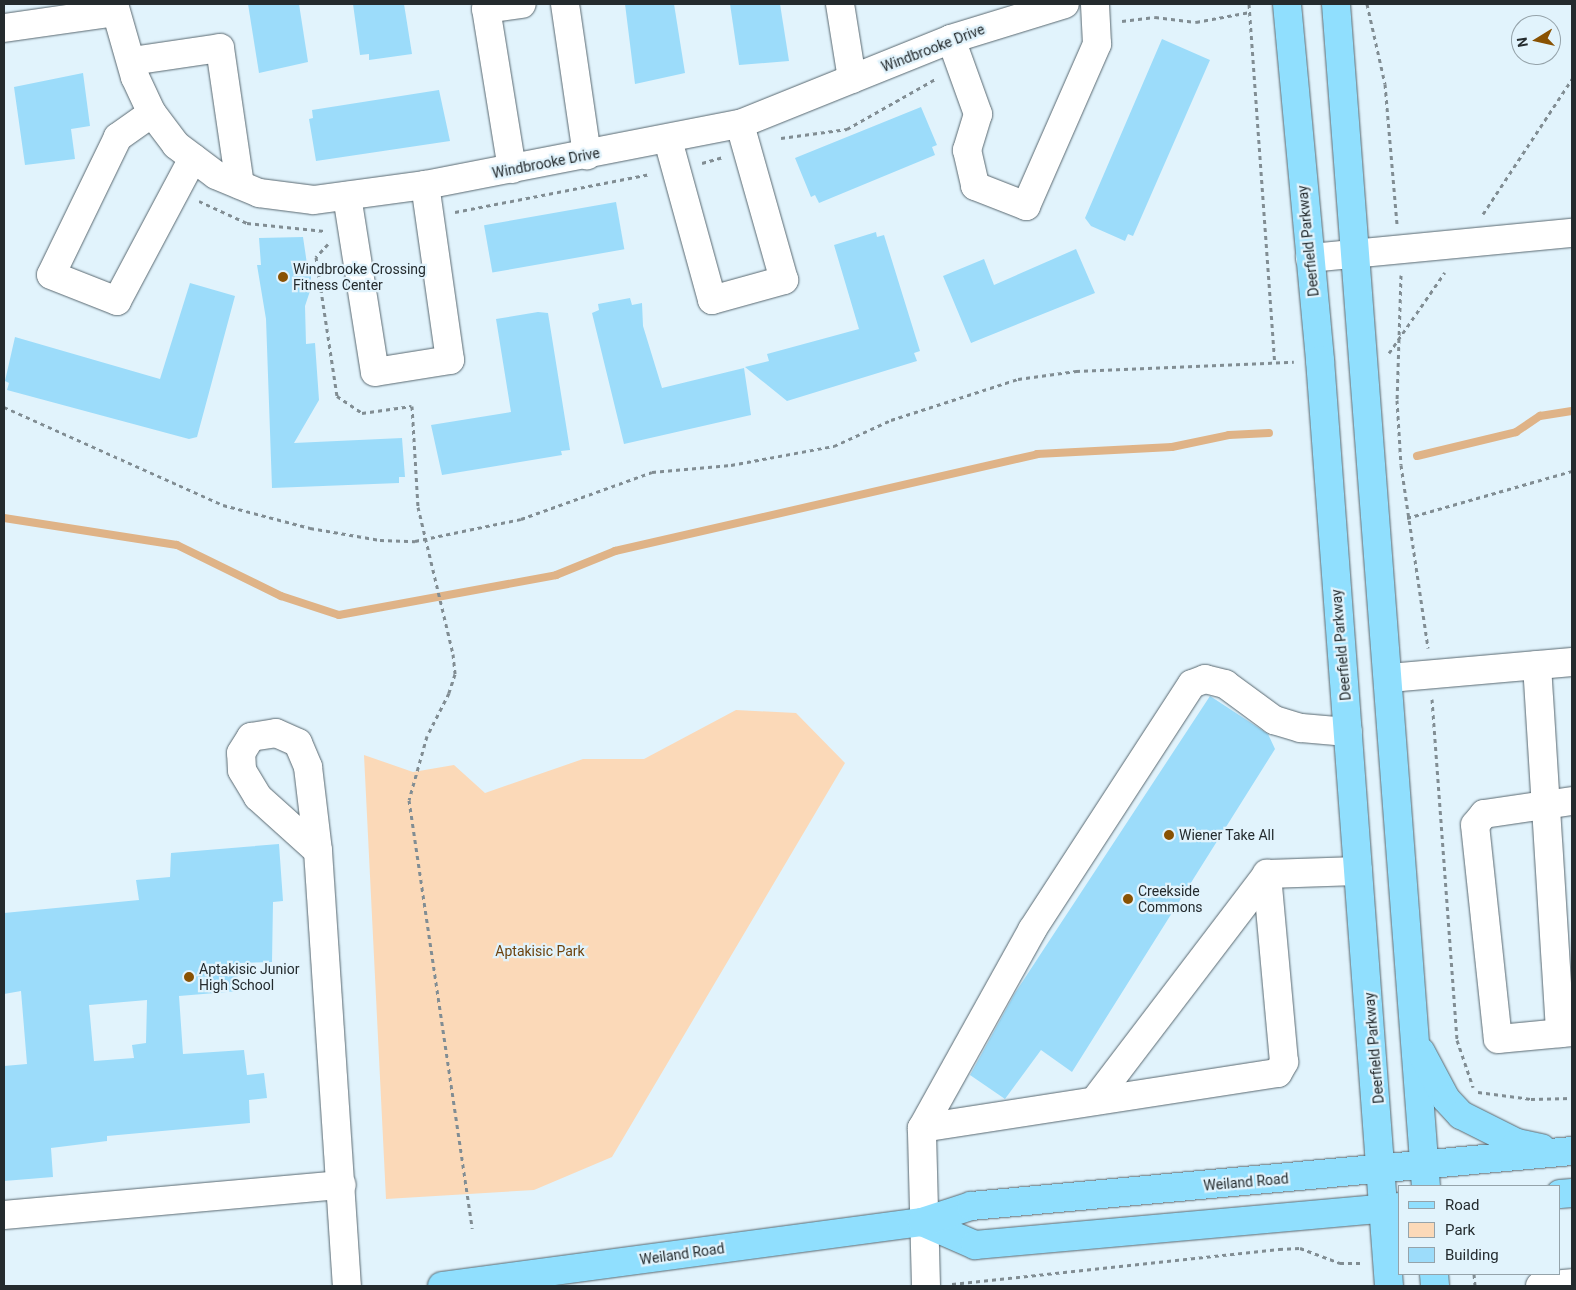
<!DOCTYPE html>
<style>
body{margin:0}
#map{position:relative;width:1576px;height:1290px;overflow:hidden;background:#e1f3fc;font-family:Roboto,sans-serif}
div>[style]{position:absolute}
.green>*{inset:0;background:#fbd9b8}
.stream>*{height:8px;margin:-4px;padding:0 4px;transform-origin:4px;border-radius:4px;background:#dfb387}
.building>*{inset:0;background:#9cdcfa;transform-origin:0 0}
.path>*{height:3px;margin-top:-1.5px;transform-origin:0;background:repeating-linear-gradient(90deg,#818d93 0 4px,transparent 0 8px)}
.roads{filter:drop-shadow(0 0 1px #596870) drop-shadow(0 0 1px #596870)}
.minor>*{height:28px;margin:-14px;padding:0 14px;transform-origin:14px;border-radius:14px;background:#fff}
.major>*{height:28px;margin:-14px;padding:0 14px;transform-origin:14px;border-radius:14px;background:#90dffe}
.dots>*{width:14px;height:14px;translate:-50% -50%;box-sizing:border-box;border:2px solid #e1f3fc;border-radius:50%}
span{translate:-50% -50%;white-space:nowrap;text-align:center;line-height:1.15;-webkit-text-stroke:4.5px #e1f3fc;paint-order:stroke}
.street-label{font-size:14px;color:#242b2e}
.poi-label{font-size:14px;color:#242b2e}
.left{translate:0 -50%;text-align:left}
.park-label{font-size:14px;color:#6d430e}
.frame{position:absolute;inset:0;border:5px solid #242b2e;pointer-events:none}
.legend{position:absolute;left:1398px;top:1185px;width:162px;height:90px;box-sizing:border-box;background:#e1f3fc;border:1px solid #95a3aa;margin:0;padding:6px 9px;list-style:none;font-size:15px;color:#242b2e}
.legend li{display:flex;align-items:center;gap:10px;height:25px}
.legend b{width:25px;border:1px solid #95a3aa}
.north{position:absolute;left:1511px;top:15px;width:50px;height:50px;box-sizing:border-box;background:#e1f3fc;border:1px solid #95a3aa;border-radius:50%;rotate:261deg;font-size:14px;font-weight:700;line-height:20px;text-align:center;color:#242b2e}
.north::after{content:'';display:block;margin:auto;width:18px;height:22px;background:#895203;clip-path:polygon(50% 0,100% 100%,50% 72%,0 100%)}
</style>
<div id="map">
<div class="green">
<div style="clip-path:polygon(736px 710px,796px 713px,845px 763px,612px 1157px,534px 1190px,386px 1199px,364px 755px,413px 772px,454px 765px,485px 793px,583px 759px,644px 759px)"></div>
</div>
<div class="stream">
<div style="left:1417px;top:456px;width:102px;rotate:-13.6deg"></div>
<div style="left:1516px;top:432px;width:29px;rotate:-34deg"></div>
<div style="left:1540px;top:416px;width:32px;rotate:-9deg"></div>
<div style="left:4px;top:518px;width:175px;rotate:8.9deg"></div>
<div style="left:177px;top:545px;width:116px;rotate:26.1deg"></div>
<div style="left:281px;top:596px;width:61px;rotate:18.1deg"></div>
<div style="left:339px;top:615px;width:221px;rotate:-10.4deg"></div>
<div style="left:556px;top:575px;width:64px;rotate:-22.1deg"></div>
<div style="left:615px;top:551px;width:433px;rotate:-12.9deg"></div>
<div style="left:1037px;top:454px;width:135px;rotate:-3deg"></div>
<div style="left:1172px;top:447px;width:58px;rotate:-11.9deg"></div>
<div style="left:1229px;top:435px;width:40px;rotate:-2.9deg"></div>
</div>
<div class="building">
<div style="clip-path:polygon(248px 4px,299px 4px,308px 62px,259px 73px)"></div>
<div style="clip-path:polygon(353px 4px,404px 4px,412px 54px,369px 60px,369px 54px,360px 55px)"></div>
<div style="clip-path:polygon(625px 4px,674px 4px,685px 73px,635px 84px)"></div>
<div style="clip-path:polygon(730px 4px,780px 4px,789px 61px,739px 65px)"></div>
<div style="clip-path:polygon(1162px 39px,1210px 60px,1133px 236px,1128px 234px,1125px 241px,1091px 226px,1085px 218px)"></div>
<div style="clip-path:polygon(83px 73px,90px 126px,71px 129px,75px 159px,25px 165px,14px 87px)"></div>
<div style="clip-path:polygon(439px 90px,450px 141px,316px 161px,309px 119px,313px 118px,312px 110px)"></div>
<div style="clip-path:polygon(921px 107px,937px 145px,932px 147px,935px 155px,819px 203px,815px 195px,811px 197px,795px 158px)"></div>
<div style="left:616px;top:202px;width:48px;height:134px;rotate:80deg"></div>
<div style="clip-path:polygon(876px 232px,877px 237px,884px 235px,920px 351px,914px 353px,917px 361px,787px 401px,745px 367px,769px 361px,767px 354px,859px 329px,834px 245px)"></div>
<div style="clip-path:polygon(303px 237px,307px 264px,311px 265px,311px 288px,305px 306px,306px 344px,315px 343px,319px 400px,294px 443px,402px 438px,405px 477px,399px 477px,399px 483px,272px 488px,266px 319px,257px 265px,261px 265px,259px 238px)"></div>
<div style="clip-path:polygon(1076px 249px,1095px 293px,971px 343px,943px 276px,984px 259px,994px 285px)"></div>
<div style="clip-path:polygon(190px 283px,235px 296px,197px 437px,189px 439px,7px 390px,9px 383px,5px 381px,15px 337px,160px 379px)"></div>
<div style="clip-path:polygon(630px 298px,632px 305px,642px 303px,643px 326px,662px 388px,744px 368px,751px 415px,624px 444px,592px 313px,599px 310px,598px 304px)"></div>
<div style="clip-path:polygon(538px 312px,548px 313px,570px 450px,561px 451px,562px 455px,442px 475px,431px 425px,511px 412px,496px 319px)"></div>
<div style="clip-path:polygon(1210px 696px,1268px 734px,1275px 749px,1072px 1072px,1041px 1050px,1005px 1099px,970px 1075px,1015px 993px)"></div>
<div style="clip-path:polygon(evenodd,279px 844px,283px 901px,273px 902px,272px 962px,236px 963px,239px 991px,179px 996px,183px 1054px,244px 1050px,247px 1075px,264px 1073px,267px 1098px,249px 1100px,250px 1123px,107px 1136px,107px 1141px,51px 1148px,53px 1177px,4px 1181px,4px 1066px,27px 1064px,21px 991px,4px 994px,4px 913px,139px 900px,136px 880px,170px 877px,171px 853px,279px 844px,147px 1000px,146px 1043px,132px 1045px,134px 1058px,94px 1061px,89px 1005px,147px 1000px)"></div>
</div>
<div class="path">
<div style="left:1249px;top:4px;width:360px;rotate:85.9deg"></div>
<div style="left:1367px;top:4px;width:82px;rotate:77.3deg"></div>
<div style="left:1385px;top:84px;width:141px;rotate:85.1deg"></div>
<div style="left:1122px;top:21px;width:33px;rotate:-7deg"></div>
<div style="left:1155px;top:17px;width:41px;rotate:7deg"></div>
<div style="left:1196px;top:22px;width:55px;rotate:-10.5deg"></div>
<div style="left:781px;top:138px;width:67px;rotate:-7.8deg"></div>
<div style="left:847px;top:129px;width:103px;rotate:-29.5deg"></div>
<div style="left:702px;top:163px;width:22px;rotate:-16deg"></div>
<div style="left:199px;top:201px;width:53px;rotate:24.6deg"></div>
<div style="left:247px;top:223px;width:78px;rotate:5.9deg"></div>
<div style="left:455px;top:212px;width:199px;rotate:-11deg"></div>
<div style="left:1483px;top:214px;width:162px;rotate:-56.6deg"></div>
<div style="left:328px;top:244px;width:18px;rotate:133deg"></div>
<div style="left:316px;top:257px;width:141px;rotate:81.4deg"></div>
<div style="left:337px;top:396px;width:30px;rotate:34deg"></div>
<div style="left:362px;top:413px;width:50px;rotate:-8deg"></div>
<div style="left:412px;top:406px;width:101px;rotate:86.6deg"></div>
<div style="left:418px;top:507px;width:151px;rotate:76.6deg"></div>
<div style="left:453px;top:654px;width:20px;rotate:84deg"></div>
<div style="left:455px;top:674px;width:20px;rotate:108deg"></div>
<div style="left:449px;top:693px;width:48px;rotate:117.1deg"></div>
<div style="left:427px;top:736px;width:66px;rotate:105.7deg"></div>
<div style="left:409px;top:800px;width:433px;rotate:81.6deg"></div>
<div style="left:1401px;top:275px;width:125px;rotate:91.8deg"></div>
<div style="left:1397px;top:400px;width:65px;rotate:86.5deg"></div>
<div style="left:1401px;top:465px;width:185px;rotate:81.6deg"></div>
<div style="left:1389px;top:353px;width:98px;rotate:-55.3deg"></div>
<div style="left:4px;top:407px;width:240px;rotate:24.1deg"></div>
<div style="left:223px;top:505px;width:90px;rotate:14.8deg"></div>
<div style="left:310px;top:528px;width:71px;rotate:9.7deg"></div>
<div style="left:380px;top:540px;width:35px;rotate:2deg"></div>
<div style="left:415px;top:541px;width:108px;rotate:-11.7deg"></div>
<div style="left:521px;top:519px;width:139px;rotate:-19.7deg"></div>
<div style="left:652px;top:472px;width:79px;rotate:-5.1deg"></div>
<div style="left:731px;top:465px;width:105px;rotate:-10.5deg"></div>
<div style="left:834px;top:446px;width:63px;rotate:-24.5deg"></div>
<div style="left:891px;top:420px;width:133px;rotate:-17.9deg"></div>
<div style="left:1018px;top:379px;width:59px;rotate:-7.9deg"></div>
<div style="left:1076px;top:371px;width:218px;rotate:-2.4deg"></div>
<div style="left:1407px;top:518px;width:172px;rotate:-15.9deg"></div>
<div style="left:1432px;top:699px;width:342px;rotate:85.8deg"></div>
<div style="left:1457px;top:1040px;width:50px;rotate:71.2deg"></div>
<div style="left:1478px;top:1092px;width:53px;rotate:7.5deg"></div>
<div style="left:1531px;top:1099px;width:41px;rotate:-1.4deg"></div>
<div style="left:1474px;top:1274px;width:12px;rotate:85deg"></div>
<div style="left:952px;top:1284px;width:329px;rotate:-6.1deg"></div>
<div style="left:1279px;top:1249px;width:21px;rotate:-3deg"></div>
<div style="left:1300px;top:1248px;width:43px;rotate:20.6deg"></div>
<div style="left:1340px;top:1263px;width:21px"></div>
</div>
<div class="roads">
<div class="minor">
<div style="left:114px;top:4px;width:76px;rotate:74deg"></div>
<div style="left:135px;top:77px;width:40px;rotate:65deg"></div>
<div style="left:152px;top:113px;width:40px;rotate:53deg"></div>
<div style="left:176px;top:145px;width:50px;rotate:36.9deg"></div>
<div style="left:216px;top:175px;width:47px;rotate:22.7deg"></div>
<div style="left:259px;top:193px;width:55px;rotate:7.3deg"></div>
<div style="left:314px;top:200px;width:112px;rotate:-7.7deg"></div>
<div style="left:425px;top:185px;width:321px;rotate:-11deg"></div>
<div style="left:740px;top:124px;width:227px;rotate:-21.9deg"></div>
<div style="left:951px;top:39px;width:119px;rotate:-17.1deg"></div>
<div style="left:565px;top:4px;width:153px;rotate:81.7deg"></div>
<div style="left:840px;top:4px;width:76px;rotate:80.9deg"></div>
<div style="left:4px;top:28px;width:112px;rotate:-8.2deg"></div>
<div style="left:951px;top:39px;width:80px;rotate:70.2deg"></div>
<div style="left:978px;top:114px;width:38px;rotate:107deg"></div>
<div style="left:967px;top:150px;width:37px;rotate:77deg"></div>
<div style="left:975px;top:186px;width:55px;rotate:21.4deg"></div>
<div style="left:1026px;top:206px;width:177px;rotate:-66.3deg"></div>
<div style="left:1097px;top:44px;width:40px;rotate:-92.9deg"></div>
<div style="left:132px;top:61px;width:89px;rotate:-8.4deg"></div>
<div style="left:220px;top:48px;width:138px;rotate:81.7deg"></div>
<div style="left:152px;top:113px;width:42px;rotate:144.8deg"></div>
<div style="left:118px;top:137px;width:153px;rotate:115.9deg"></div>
<div style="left:51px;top:275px;width:71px;rotate:21.5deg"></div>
<div style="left:117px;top:301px;width:162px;rotate:-62deg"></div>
<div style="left:668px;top:140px;width:166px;rotate:74.6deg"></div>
<div style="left:712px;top:300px;width:75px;rotate:-15.5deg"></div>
<div style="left:784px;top:280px;width:162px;rotate:-105.8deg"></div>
<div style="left:512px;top:169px;width:162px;rotate:-99.2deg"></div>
<div style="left:486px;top:9px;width:36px;rotate:-8deg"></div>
<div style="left:347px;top:196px;width:178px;rotate:81deg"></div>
<div style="left:375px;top:372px;width:76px;rotate:-9.1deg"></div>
<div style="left:450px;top:360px;width:177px;rotate:-98.1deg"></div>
<div style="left:1310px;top:258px;width:263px;rotate:-5.5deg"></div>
<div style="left:1537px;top:665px;width:369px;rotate:86.4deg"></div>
<div style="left:1389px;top:678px;width:184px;rotate:-5deg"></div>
<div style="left:1572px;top:801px;width:89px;rotate:171.6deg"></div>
<div style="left:1484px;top:814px;width:14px;rotate:129deg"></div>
<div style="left:1475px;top:825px;width:215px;rotate:83.9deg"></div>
<div style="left:1498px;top:1039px;width:74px;rotate:-5.4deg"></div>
<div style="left:318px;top:851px;width:81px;rotate:-138deg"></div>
<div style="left:258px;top:797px;width:31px;rotate:-121deg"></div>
<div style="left:242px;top:770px;width:17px;rotate:-93deg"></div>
<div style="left:241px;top:753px;width:19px;rotate:-58deg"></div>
<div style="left:251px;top:737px;width:25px;rotate:-9deg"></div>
<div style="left:276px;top:733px;width:24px;rotate:24deg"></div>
<div style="left:298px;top:743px;width:26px;rotate:67deg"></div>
<div style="left:308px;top:767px;width:85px;rotate:83.2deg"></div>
<div style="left:318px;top:851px;width:436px;rotate:86.2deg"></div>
<div style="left:1095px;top:1100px;width:284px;rotate:-52.7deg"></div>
<div style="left:922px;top:1128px;width:227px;rotate:-60.9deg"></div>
<div style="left:1032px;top:930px;width:293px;rotate:-57deg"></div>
<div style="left:1192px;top:684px;width:14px;rotate:-21deg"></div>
<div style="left:1205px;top:679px;width:21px;rotate:14deg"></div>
<div style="left:1225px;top:684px;width:61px;rotate:36.3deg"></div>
<div style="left:1274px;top:720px;width:28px;rotate:17deg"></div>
<div style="left:1301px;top:728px;width:47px;rotate:4.9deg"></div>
<div style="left:4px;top:1215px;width:339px;rotate:-5.1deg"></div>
<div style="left:926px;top:1286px;width:158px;rotate:-91.5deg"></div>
<div style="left:922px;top:1128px;width:360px;rotate:-8.8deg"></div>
<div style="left:1278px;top:1073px;width:13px;rotate:-61deg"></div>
<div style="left:1284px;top:1062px;width:189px;rotate:-95.2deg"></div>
<div style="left:1267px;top:874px;width:91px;rotate:-1.9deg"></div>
<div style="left:1540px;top:1286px;width:32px;rotate:-5deg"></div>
</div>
<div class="major">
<div style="left:1287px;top:4px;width:358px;rotate:84.7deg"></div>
<div style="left:1320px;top:360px;width:929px;rotate:85.74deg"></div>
<div style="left:1336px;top:4px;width:1185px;rotate:85.65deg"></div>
<div style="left:1421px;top:1052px;width:53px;rotate:62deg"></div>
<div style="left:1446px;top:1099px;width:22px;rotate:47deg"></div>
<div style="left:1461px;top:1115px;width:63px;rotate:26.6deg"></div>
<div style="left:1517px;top:1143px;width:25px;rotate:12deg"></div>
<div style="left:1560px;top:1194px;width:12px;rotate:-5deg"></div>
<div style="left:922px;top:1222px;width:58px;rotate:23.5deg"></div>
<div style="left:975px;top:1245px;width:427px;rotate:-5.1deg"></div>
<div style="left:1434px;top:1274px;width:12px;rotate:85deg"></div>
<div style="left:442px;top:1286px;width:484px;rotate:-7.6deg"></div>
<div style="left:922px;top:1222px;width:52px;rotate:-18.1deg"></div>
<div style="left:971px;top:1206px;width:604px;rotate:-5.23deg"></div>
</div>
</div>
<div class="dots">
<div style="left:283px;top:277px;background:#895203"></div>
<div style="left:1169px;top:835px;background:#895203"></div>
<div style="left:1128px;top:899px;background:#895203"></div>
<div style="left:189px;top:977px;background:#895203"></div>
</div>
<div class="street-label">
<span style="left:933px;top:48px;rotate:-21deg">Windbrooke Drive</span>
<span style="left:546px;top:163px;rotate:-11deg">Windbrooke Drive</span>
<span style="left:1308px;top:241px;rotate:-96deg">Deerfield Parkway</span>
<span style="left:1341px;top:645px;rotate:-95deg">Deerfield Parkway</span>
<span style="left:1374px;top:1048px;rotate:-95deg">Deerfield Parkway</span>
<span style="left:1246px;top:1182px;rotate:-5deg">Weiland Road</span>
<span style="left:682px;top:1254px;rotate:-8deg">Weiland Road</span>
</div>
<div class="poi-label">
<span class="left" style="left:293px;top:277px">Windbrooke Crossing<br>Fitness Center</span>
<span class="left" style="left:1179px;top:835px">Wiener Take All</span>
<span class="left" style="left:1138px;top:899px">Creekside<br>Commons</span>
<span class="left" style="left:199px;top:977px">Aptakisic Junior<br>High School</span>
</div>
<div class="park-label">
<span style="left:540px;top:951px">Aptakisic Park</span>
</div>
<div class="frame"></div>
<ul class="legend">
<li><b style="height:6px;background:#90dffe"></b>Road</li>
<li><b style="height:14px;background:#fbd9b8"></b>Park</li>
<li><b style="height:14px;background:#9cdcfa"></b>Building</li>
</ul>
<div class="north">N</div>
</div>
